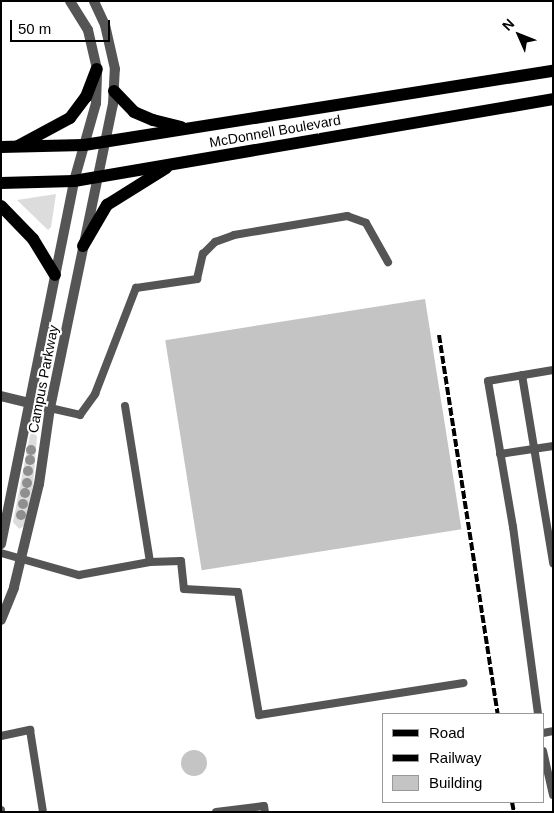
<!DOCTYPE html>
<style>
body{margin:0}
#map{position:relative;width:554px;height:813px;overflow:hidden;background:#fff;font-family:Helvetica,sans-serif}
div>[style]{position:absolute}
.green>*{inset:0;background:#dcdcdc}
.building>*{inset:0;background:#c4c4c4;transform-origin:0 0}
.round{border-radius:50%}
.service>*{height:8px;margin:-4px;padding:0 4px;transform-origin:4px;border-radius:4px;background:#555}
.minor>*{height:10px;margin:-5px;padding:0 5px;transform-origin:5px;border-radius:5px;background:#555}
.primary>*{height:12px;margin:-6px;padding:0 6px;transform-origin:6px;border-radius:6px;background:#000}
.rail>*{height:4px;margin-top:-2px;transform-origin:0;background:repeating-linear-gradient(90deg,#000 0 8px,transparent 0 10.5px)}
.trees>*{width:10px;height:10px;margin:-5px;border-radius:50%;background:#8f8f8f}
span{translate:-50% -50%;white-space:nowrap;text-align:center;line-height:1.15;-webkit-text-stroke:4px #fff;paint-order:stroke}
.street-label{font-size:14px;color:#000}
.frame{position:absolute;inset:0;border:2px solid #000;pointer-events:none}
.legend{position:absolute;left:382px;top:713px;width:162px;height:90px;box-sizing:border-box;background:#fff;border:1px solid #999;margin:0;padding:6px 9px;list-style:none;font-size:15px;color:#000}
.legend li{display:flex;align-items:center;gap:10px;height:25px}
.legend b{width:25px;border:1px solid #999}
.north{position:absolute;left:494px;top:10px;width:50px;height:50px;-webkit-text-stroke:4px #fff;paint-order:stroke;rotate:314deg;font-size:14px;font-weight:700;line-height:20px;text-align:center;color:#000}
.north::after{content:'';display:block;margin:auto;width:18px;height:22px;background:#000;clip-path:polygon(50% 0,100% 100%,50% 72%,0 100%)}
.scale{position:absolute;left:10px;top:20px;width:100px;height:22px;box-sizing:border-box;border:2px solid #000;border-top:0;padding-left:6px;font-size:15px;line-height:18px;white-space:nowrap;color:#000;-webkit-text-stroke:4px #fff;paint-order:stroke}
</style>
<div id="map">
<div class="green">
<div style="clip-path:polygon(56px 194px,51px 227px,48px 230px,17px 200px)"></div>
<div style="clip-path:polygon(33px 433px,37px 436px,33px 485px,24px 526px,19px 529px,13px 522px,30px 435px)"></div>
</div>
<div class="building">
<div style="left:425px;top:299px;width:233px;height:263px;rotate:81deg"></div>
<div class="round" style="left:181px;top:750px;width:26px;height:26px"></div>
</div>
<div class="service">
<div style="left:522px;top:375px;width:191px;rotate:80.6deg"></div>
<div style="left:50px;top:408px;width:31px;rotate:13deg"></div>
<div style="left:80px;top:415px;width:26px;rotate:-54deg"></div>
<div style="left:95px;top:394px;width:114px;rotate:-68.9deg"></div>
<div style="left:136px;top:288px;width:62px;rotate:-8.4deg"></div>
<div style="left:197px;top:279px;width:26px;rotate:-77deg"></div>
<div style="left:203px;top:254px;width:17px;rotate:-45deg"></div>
<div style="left:215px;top:242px;width:20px;rotate:-20deg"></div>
<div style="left:234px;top:235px;width:115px;rotate:-9.5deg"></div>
<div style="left:347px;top:216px;width:20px;rotate:20deg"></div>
<div style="left:366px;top:223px;width:45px;rotate:60.6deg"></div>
<div style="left:500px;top:454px;width:54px;rotate:-8.6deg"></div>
<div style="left:1px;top:553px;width:81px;rotate:15.8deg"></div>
<div style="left:79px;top:575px;width:72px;rotate:-10.4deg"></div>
<div style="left:150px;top:562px;width:158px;rotate:-99.1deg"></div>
<div style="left:150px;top:562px;width:31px;rotate:-2deg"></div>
<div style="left:181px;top:561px;width:28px;rotate:84deg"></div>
<div style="left:184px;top:589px;width:54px;rotate:3.2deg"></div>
<div style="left:238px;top:592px;width:125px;rotate:80.3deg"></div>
<div style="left:259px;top:715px;width:207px;rotate:-8.9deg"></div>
<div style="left:538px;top:714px;width:189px;rotate:-97.6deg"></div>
<div style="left:513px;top:527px;width:148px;rotate:-99.7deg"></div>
<div style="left:488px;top:381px;width:66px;rotate:-9.6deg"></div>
<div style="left:543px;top:733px;width:10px;rotate:-11deg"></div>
<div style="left:1px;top:736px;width:30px;rotate:-12deg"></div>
<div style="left:30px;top:730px;width:83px;rotate:81deg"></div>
<div style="left:543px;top:751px;width:45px;rotate:77.2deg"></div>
<div style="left:1px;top:810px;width:2px;rotate:90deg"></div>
<div style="left:216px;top:812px;width:48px;rotate:-7.1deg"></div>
<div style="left:264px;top:806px;width:6px;rotate:81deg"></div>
</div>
<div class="minor">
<div style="left:1px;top:396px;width:50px;rotate:13.8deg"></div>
<div style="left:1px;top:544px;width:370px;rotate:-78.6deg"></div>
<div style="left:74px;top:181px;width:81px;rotate:-74.2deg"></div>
<div style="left:96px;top:103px;width:34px;rotate:-88deg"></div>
<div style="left:97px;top:69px;width:40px;rotate:-103deg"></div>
<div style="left:88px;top:30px;width:34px;rotate:-122deg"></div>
<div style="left:1px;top:620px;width:35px;rotate:-68deg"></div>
<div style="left:14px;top:587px;width:106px;rotate:-76.4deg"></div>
<div style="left:39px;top:484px;width:77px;rotate:-81.8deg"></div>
<div style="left:50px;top:408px;width:310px;rotate:-78.3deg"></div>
<div style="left:113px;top:104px;width:35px;rotate:-87deg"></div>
<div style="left:115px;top:69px;width:45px;rotate:-102.8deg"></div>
<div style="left:105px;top:25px;width:26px;rotate:-115deg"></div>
</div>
<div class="primary">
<div style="left:114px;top:91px;width:29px;rotate:46deg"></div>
<div style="left:134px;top:112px;width:21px;rotate:23deg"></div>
<div style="left:153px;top:120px;width:29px;rotate:14deg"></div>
<div style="left:18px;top:146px;width:59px;rotate:-28.3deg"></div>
<div style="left:70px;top:118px;width:26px;rotate:-53deg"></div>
<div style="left:86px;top:97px;width:30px;rotate:-69deg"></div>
<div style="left:1px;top:147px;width:83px;rotate:-1.4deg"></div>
<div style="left:84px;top:145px;width:475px;rotate:-9deg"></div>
<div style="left:1px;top:183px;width:73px;rotate:-1.6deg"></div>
<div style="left:74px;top:181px;width:486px;rotate:-9.7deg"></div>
<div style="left:1px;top:206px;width:46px;rotate:45.9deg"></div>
<div style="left:33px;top:239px;width:42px;rotate:58.6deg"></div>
<div style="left:83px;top:246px;width:48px;rotate:-59.7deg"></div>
<div style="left:107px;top:205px;width:70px;rotate:-32.1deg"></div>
</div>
<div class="rail">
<div style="left:439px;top:335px;width:384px;rotate:81.2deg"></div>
<div style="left:512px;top:802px;width:10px;rotate:79deg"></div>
</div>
<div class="trees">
<div style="left:31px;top:450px"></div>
<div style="left:30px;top:460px"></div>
<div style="left:28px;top:471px"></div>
<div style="left:27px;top:483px"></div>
<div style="left:25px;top:493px"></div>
<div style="left:23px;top:504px"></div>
<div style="left:21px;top:515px"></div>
</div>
<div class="street-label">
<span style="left:275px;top:131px;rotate:-10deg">McDonnell Boulevard</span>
<span style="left:43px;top:379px;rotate:-79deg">Campus Parkway</span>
</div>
<div class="frame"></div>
<ul class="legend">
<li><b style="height:6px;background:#000"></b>Road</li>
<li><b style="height:6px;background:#000"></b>Railway</li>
<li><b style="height:14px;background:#c4c4c4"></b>Building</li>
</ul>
<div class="north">N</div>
<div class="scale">50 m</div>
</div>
